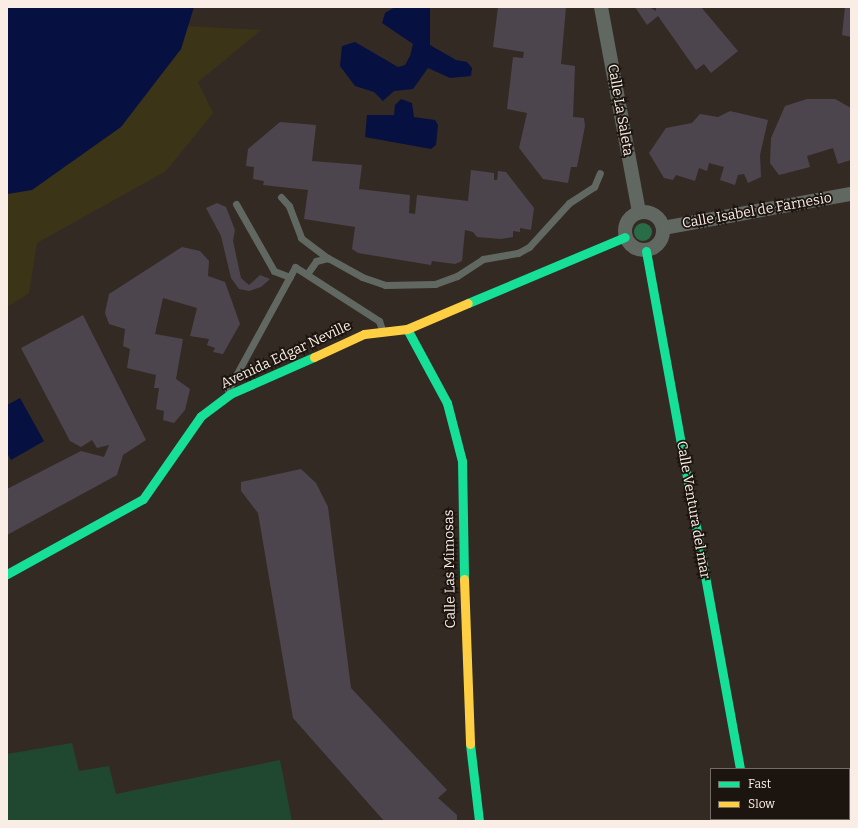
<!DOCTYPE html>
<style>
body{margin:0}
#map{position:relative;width:858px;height:828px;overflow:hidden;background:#342a24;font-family:Bitter,serif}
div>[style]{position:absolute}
.green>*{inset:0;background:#204730}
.forest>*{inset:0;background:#296d48}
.round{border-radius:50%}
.sand>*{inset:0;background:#3c3416}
.water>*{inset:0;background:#061141}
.building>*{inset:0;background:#4c454e}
.lane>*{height:7px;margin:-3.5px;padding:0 3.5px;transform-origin:3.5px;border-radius:3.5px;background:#606861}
.street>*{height:14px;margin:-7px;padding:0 7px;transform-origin:7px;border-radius:7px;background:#606861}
.street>.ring{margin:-7px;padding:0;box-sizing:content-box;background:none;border:14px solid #606861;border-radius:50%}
.fast>*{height:9px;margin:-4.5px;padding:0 4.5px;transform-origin:4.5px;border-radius:4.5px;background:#16e098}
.slow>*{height:9px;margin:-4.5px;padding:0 4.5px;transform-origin:4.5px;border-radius:4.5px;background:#ffcf43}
span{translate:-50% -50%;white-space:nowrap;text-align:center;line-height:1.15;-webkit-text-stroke:3.5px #1c140f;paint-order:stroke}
.street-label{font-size:14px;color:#f9ede5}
.frame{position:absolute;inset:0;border:8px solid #f9ede5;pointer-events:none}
.legend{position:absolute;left:710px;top:768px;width:140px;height:52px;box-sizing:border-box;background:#1c140f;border:1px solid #746b65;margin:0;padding:5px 7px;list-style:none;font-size:12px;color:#f9ede5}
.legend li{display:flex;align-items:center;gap:8px;height:20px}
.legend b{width:20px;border:1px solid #746b65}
</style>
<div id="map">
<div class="green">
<div style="clip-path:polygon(72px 743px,79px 771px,109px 766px,116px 794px,280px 760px,292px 821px,7px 821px,7px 754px)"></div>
</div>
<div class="forest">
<div class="round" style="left:634px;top:223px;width:18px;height:18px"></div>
</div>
<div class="sand">
<div style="clip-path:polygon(188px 26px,261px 30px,198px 82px,213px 113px,166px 171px,37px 243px,29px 293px,7px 307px,7px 194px,32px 190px,181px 49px)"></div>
</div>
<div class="water">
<div style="clip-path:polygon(7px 7px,194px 7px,181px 49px,121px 127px,32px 190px,7px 194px)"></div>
<div style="clip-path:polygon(395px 7px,430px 7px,430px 45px,456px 60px,467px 62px,472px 68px,471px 76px,450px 78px,428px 68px,413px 89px,394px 91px,383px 101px,374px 92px,355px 86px,340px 66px,342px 46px,355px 42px,398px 67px,405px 65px,410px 56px,413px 44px,382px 23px,385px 13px)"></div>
<div style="clip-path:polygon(401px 99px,412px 103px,414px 117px,435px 120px,438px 125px,436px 145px,431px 149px,365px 137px,367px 115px,394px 115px,395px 105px)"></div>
<div style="clip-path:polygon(20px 398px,44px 441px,11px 460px,7px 453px,7px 405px)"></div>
</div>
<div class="building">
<div style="clip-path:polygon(498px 7px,566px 7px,561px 64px,575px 66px,573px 117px,584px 118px,585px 126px,577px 167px,571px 167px,568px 183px,543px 179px,519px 148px,527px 113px,507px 109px,513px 57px,523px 58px,524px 52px,493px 47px)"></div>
<div style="clip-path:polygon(635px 7px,649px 7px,656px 11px,656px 7px,701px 7px,738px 51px,711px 73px,704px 64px,696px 70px,658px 16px,647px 25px)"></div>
<div style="clip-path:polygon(845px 7px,851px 7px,851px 37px,842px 35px)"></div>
<div style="clip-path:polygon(807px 99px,835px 99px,851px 108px,851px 160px,838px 164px,833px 148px,807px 156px,810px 167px,779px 175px,770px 163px,771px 138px,785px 106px)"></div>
<div style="clip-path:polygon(730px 111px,768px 120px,760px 155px,761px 177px,748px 183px,744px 174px,738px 175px,735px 185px,720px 180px,724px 167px,709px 163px,707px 171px,699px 168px,695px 181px,676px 175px,673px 180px,664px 178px,649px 153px,666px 128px,692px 123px,700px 114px,718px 117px)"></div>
<div style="clip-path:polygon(280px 122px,316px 125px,312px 161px,362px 165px,359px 189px,410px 195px,409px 213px,415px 214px,417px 195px,468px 201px,471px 170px,494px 173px,494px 180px,497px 180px,498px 171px,506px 172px,534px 208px,531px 230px,520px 228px,520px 232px,513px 231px,513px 237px,501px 239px,477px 237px,473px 232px,465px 230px,462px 261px,455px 264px,432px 261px,431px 265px,358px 253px,352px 249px,355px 227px,304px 219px,308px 190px,263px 185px,264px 181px,253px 179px,254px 167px,246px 166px,248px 149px)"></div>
<div style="clip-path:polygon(217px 203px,226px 207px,235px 230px,233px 241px,241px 278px,249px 285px,260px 275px,270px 279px,261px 287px,249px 291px,239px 289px,231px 278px,221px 236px,206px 208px)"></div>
<div style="clip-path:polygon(182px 247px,200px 251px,209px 261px,208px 276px,225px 282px,240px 324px,223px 354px,213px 352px,215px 348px,207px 345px,209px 339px,190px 336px,197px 308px,163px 298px,155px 334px,183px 339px,176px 379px,190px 389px,185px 410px,174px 423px,163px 420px,164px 411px,156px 409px,159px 388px,154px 388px,156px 375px,127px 368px,130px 349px,123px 346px,125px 329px,109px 324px,105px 313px,109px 294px)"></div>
<div style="clip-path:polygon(83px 315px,146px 440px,123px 455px,117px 475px,7px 535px,7px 489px,81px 451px,104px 457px,109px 445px,97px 448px,92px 440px,81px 447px,70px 441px,21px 348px)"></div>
<div style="clip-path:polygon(301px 469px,316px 483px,328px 507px,351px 688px,447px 790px,438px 798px,457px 815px,457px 821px,384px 821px,293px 718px,258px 513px,241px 491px,241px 482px)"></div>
</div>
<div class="lane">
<div style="left:281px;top:197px;width:12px;rotate:48deg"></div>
<div style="left:289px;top:206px;width:34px;rotate:69deg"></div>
<div style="left:301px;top:238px;width:34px;rotate:37deg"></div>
<div style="left:236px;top:204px;width:77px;rotate:60.4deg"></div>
<div style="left:274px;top:271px;width:17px;rotate:21deg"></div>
<div style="left:307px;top:274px;width:16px;rotate:-55deg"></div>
<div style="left:316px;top:261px;width:12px;rotate:-14deg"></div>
<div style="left:328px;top:258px;width:39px;rotate:29deg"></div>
<div style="left:362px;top:277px;width:24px;rotate:19deg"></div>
<div style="left:385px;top:285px;width:50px;rotate:-1.1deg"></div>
<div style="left:435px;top:284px;width:23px;rotate:-20deg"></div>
<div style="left:457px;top:276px;width:31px;rotate:-33deg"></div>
<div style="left:483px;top:259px;width:36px;rotate:-10deg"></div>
<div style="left:518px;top:253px;width:13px;rotate:-29deg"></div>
<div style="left:529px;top:247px;width:59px;rotate:-47.7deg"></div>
<div style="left:569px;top:203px;width:30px;rotate:-33deg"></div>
<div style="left:594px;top:187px;width:15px;rotate:-67deg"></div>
<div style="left:228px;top:390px;width:140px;rotate:-61.4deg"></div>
<div style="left:295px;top:267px;width:100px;rotate:32.7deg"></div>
<div style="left:379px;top:321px;width:12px;rotate:70deg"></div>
</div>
<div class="street">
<div style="left:601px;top:7px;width:208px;rotate:79.5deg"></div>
<div class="ring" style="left:625px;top:212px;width:24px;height:24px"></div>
<div style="left:663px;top:228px;width:191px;rotate:-10.3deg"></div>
<div style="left:749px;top:819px;width:2px;rotate:63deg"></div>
</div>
<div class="fast">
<div style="left:646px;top:251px;width:526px;rotate:79.71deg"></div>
<div style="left:468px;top:303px;width:170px;rotate:-22.8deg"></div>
<div style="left:407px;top:329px;width:84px;rotate:61.6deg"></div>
<div style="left:447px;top:403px;width:60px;rotate:75.5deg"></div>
<div style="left:462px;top:461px;width:118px;rotate:89deg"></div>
<div style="left:7px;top:574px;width:155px;rotate:-28.9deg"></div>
<div style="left:143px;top:499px;width:101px;rotate:-55.1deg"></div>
<div style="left:201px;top:416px;width:36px;rotate:-37deg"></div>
<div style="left:230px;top:394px;width:92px;rotate:-23.8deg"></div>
<div style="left:470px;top:744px;width:78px;rotate:83.3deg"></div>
</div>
<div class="slow">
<div style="left:314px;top:357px;width:55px;rotate:-24.7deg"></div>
<div style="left:364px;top:334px;width:43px;rotate:-6.6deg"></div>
<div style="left:407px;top:329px;width:66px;rotate:-23.1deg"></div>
<div style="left:464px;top:579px;width:165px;rotate:87.9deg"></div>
</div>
<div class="street-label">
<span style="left:620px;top:110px;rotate:80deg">Calle La Saleta</span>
<span style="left:757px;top:211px;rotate:-10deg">Calle Isabel de Farnesio</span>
<span style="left:286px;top:355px;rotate:-25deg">Avenida Edgar Neville</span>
<span style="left:693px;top:510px;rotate:80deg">Calle Ventura del mar</span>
<span style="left:450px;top:569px;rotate:-91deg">Calle Las Mimosas</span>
</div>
<div class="frame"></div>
<ul class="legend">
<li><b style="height:5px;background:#16e098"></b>Fast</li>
<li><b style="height:5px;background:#ffcf43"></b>Slow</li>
</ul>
</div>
